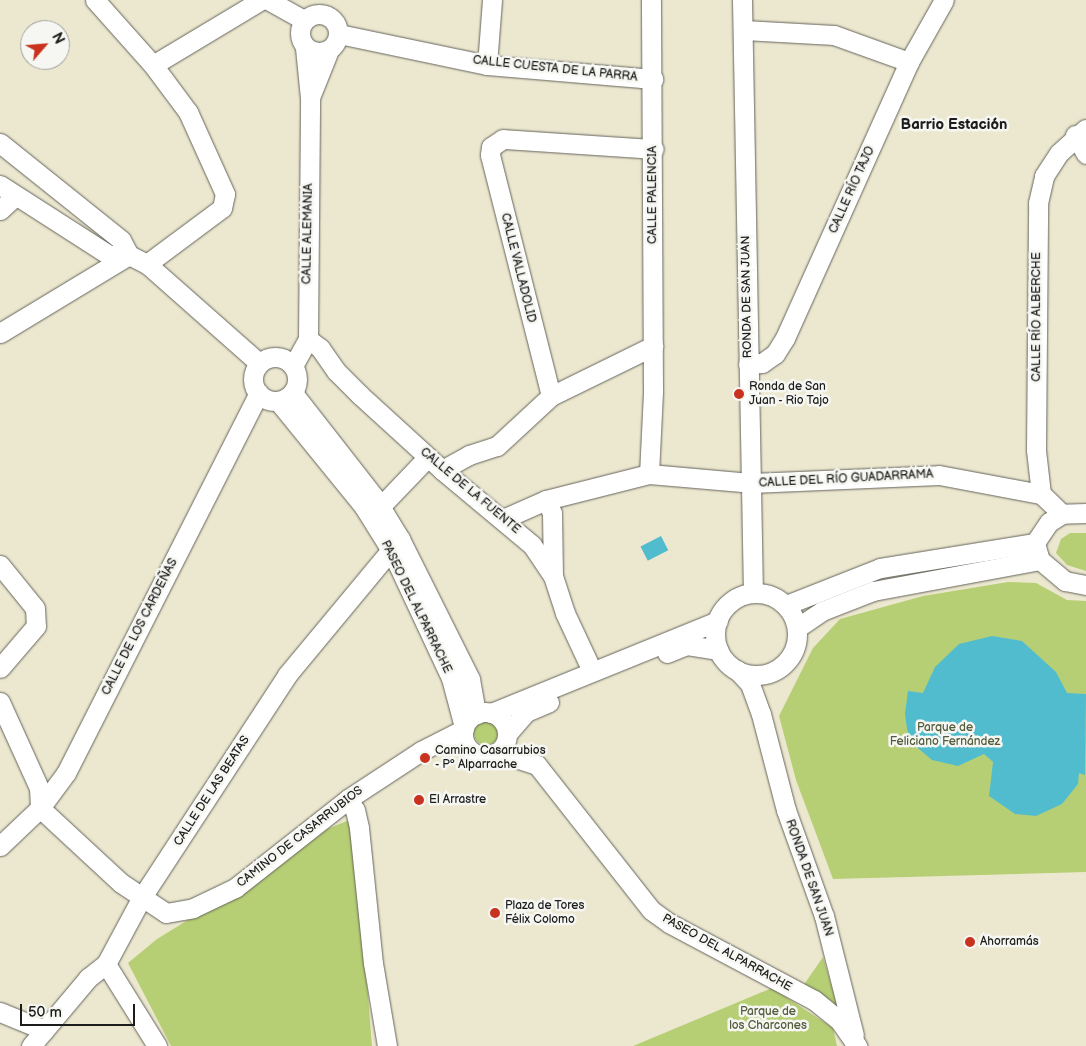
<!DOCTYPE html>
<meta charset="utf-8">
<style>
body{margin:0}
#map{position:relative;width:1086px;height:1046px;overflow:hidden;background:#ece8d0;font-family:"Balsamiq Sans",sans-serif}
div>[style]{position:absolute}
.green>*{inset:0;background:#b6cf74}
.round{border-radius:50%}
.water>*{inset:0;background:#52bccf;transform-origin:0 0}
.roads{filter:drop-shadow(0 0 1px #65635b) drop-shadow(0 0 1px #65635b)}
.street>*{height:19px;margin:-9.5px;padding:0 9.5px;transform-origin:9.5px;border-radius:9.5px;background:#fff}
.street>.ring{margin:-9.5px;padding:0;box-sizing:content-box;background:none;border:19px solid #fff;border-radius:50%}
.dots>*{width:14px;height:14px;translate:-50% -50%;box-sizing:border-box;border:2px solid #f6f6f2;border-radius:50%}
span{translate:-50% -50%;white-space:nowrap;text-align:center;line-height:1.15;-webkit-text-stroke:5px #f6f6f2;paint-order:stroke}
.street-label{font-size:12px;color:#1c1c1c}
.poi-label{font-size:12px;color:#1c1c1c}
.left{translate:0 -50%;text-align:left}
.park-label{font-size:12px;color:#525b3b}
.quarter-label{font-size:15px;color:#1c1c1c;font-weight:700}
.north{position:absolute;left:20px;top:20px;width:50px;height:50px;box-sizing:border-box;background:#f6f6f2;border:1px solid #9f9f9c;border-radius:50%;rotate:63deg;font-size:14px;font-weight:700;line-height:20px;text-align:center;color:#1c1c1c}
.north::after{content:'';display:block;margin:auto;width:18px;height:22px;background:#c8321e;clip-path:polygon(50% 0,100% 100%,50% 72%,0 100%)}
.scale{position:absolute;left:20px;top:1004px;width:115px;height:22px;box-sizing:border-box;border:2px solid #1c1c1c;border-top:0;padding-left:6px;font-size:15px;line-height:18px;white-space:nowrap;color:#1c1c1c;-webkit-text-stroke:4px #f6f6f2;paint-order:stroke}
</style>
<div id="map">
<div class="green">
<div style="clip-path:polygon(1070px 533px,1086px 533px,1086px 571px,1067px 565px,1056px 553px,1061px 539px)"></div>
<div style="clip-path:polygon(1008px 582px,1036px 583px,1067px 600px,1086px 601px,1086px 872px,833px 879px,796px 780px,779px 716px,813px 648px,840px 619px,923px 596px)"></div>
<div class="round" style="left:474px;top:721px;width:24px;height:24px"></div>
<div style="clip-path:polygon(354px 818px,372px 1046px,171px 1046px,128px 963px,157px 939px,240px 888px,325px 830px)"></div>
<div style="clip-path:polygon(823px 957px,840px 1014px,803px 986px)"></div>
<div style="clip-path:polygon(772px 988px,833px 1028px,837px 1046px,633px 1046px)"></div>
</div>
<div class="water">
<div style="left:661px;top:536px;width:16px;height:23px;rotate:63deg"></div>
<div style="clip-path:polygon(992px 636px,1022px 641px,1056px 672px,1067px 693px,1086px 694px,1085px 775px,1079px 773px,1078px 784px,1062px 804px,1036px 816px,1015px 814px,989px 796px,993px 762px,984px 754px,958px 766px,932px 760px,912px 743px,907px 729px,905px 714px,908px 691px,923px 693px,935px 667px,959px 644px)"></div>
</div>
<div class="roads">
<div class="street">
<div style="left:95px;top:0;width:87px;rotate:48.3deg"></div>
<div style="left:153px;top:65px;width:59px;rotate:53.3deg"></div>
<div style="left:188px;top:112px;width:90px;rotate:65.7deg"></div>
<div style="left:225px;top:194px;width:14px;rotate:102deg"></div>
<div style="left:222px;top:208px;width:94px;rotate:143.3deg"></div>
<div style="left:268px;top:0;width:41px;rotate:29.1deg"></div>
<div style="left:742px;top:0;width:593px;rotate:88.94deg"></div>
<div class="ring" style="left:300px;top:14px;width:19px;height:19px"></div>
<div style="left:744px;top:30px;width:90px;rotate:3.2deg"></div>
<div style="left:834px;top:35px;width:80px;rotate:19.8deg"></div>
<div style="left:339px;top:34px;width:151px;rotate:11.8deg"></div>
<div style="left:487px;top:65px;width:167px;rotate:4.8deg"></div>
<div style="left:153px;top:65px;width:126px;rotate:-31deg"></div>
<div style="left:487px;top:65px;width:65px;rotate:-85.6deg"></div>
<div style="left:311px;top:95px;width:48px;rotate:-68.2deg"></div>
<div style="left:1075px;top:135px;width:22px;rotate:60deg"></div>
<div style="left:0;top:143px;width:155px;rotate:38.7deg"></div>
<div style="left:121px;top:240px;width:17px;rotate:62deg"></div>
<div style="left:0;top:185px;width:130px;rotate:32.7deg"></div>
<div style="left:109px;top:255px;width:20px"></div>
<div style="left:129px;top:255px;width:20px;rotate:27deg"></div>
<div style="left:147px;top:264px;width:149px;rotate:41.5deg"></div>
<div style="left:0;top:210px;width:21px;rotate:-43deg"></div>
<div style="left:0;top:333px;width:151px;rotate:-31.2deg"></div>
<div style="left:308px;top:339px;width:15px;rotate:37deg"></div>
<div style="left:320px;top:348px;width:28px;rotate:55deg"></div>
<div style="left:336px;top:371px;width:34px;rotate:45deg"></div>
<div style="left:360px;top:395px;width:111px;rotate:42.4deg"></div>
<div style="left:442px;top:470px;width:117px;rotate:39.8deg"></div>
<div style="left:532px;top:545px;width:37px;rotate:56deg"></div>
<div style="left:553px;top:576px;width:39px;rotate:72deg"></div>
<div style="left:565px;top:613px;width:64px;rotate:65deg"></div>
<div class="ring" style="left:253px;top:357px;width:25px;height:25px"></div>
<div style="left:748px;top:364px;width:14px;rotate:-4deg"></div>
<div style="left:762px;top:363px;width:16px;rotate:-35deg"></div>
<div style="left:775px;top:354px;width:19px;rotate:-58deg"></div>
<div style="left:785px;top:338px;width:303px;rotate:-65.8deg"></div>
<div style="left:909px;top:62px;width:71px;rotate:-60.6deg"></div>
<div style="left:293px;top:366px;width:31px;rotate:-61deg"></div>
<div style="left:308px;top:339px;width:241px;rotate:-89.5deg"></div>
<div style="left:310px;top:98px;width:50px;rotate:-95.7deg"></div>
<div style="left:293px;top:393px;width:133px;rotate:52deg"></div>
<div style="left:375px;top:498px;width:48px;rotate:58.6deg"></div>
<div style="left:400px;top:539px;width:157px;rotate:63.4deg"></div>
<div style="left:470px;top:679px;width:36px;rotate:80deg"></div>
<div style="left:551px;top:396px;width:249px;rotate:-104.2deg"></div>
<div style="left:490px;top:155px;width:8px;rotate:-83deg"></div>
<div style="left:491px;top:147px;width:14px;rotate:-34deg"></div>
<div style="left:503px;top:139px;width:151px;rotate:3.8deg"></div>
<div style="left:278px;top:401px;width:136px;rotate:50.9deg"></div>
<div style="left:364px;top:507px;width:53px;rotate:58.1deg"></div>
<div style="left:392px;top:552px;width:139px;rotate:64.9deg"></div>
<div style="left:451px;top:678px;width:51px;rotate:75.1deg"></div>
<div style="left:442px;top:470px;width:31px;rotate:-29deg"></div>
<div style="left:469px;top:455px;width:29px;rotate:-18deg"></div>
<div style="left:497px;top:446px;width:74px;rotate:-42.8deg"></div>
<div style="left:551px;top:396px;width:114px;rotate:-26.1deg"></div>
<div style="left:649px;top:474px;width:83px;rotate:-87.2deg"></div>
<div style="left:653px;top:391px;width:391px;rotate:-90.3deg"></div>
<div style="left:546px;top:500px;width:14px;rotate:65deg"></div>
<div style="left:552px;top:513px;width:63px;rotate:89.1deg"></div>
<div style="left:380px;top:507px;width:69px;rotate:-46.2deg"></div>
<div style="left:1086px;top:513px;width:24px;rotate:178deg"></div>
<div style="left:1062px;top:514px;width:15px;rotate:148deg"></div>
<div style="left:1049px;top:522px;width:25px;rotate:124deg"></div>
<div style="left:1035px;top:543px;width:18px;rotate:74deg"></div>
<div style="left:1040px;top:560px;width:33px;rotate:40deg"></div>
<div style="left:1065px;top:581px;width:21px;rotate:11deg"></div>
<div style="left:1062px;top:514px;width:29px;rotate:-136deg"></div>
<div style="left:1041px;top:494px;width:44px;rotate:-96.5deg"></div>
<div style="left:1036px;top:450px;width:247px;rotate:-89.5deg"></div>
<div style="left:1038px;top:203px;width:28px;rotate:-77deg"></div>
<div style="left:1044px;top:176px;width:27px;rotate:-57deg"></div>
<div style="left:1059px;top:153px;width:36px;rotate:-42deg"></div>
<div style="left:503px;top:519px;width:47px;rotate:-23.8deg"></div>
<div style="left:546px;top:500px;width:106px;rotate:-14.2deg"></div>
<div style="left:649px;top:474px;width:102px;rotate:5deg"></div>
<div style="left:751px;top:483px;width:188px;rotate:-2.4deg"></div>
<div style="left:939px;top:475px;width:104px;rotate:10.6deg"></div>
<div style="left:0;top:565px;width:55px;rotate:50.9deg"></div>
<div style="left:35px;top:608px;width:18px;rotate:87deg"></div>
<div style="left:36px;top:626px;width:55px;rotate:130.6deg"></div>
<div class="ring" style="left:715px;top:593px;width:63px;height:63px"></div>
<div style="left:786px;top:605px;width:101px;rotate:-21.5deg"></div>
<div style="left:880px;top:568px;width:157px;rotate:-9.2deg"></div>
<div style="left:797px;top:628px;width:30px;rotate:-34deg"></div>
<div style="left:822px;top:611px;width:55px;rotate:-21.4deg"></div>
<div style="left:873px;top:591px;width:170px;rotate:-10.5deg"></div>
<div style="left:667px;top:653px;width:22px;rotate:-22deg"></div>
<div style="left:687px;top:645px;width:32px;rotate:9deg"></div>
<div style="left:737px;top:670px;width:19px;rotate:47deg"></div>
<div style="left:750px;top:684px;width:32px;rotate:70deg"></div>
<div style="left:761px;top:714px;width:99px;rotate:75.4deg"></div>
<div style="left:786px;top:810px;width:113px;rotate:70.3deg"></div>
<div style="left:824px;top:916px;width:123px;rotate:75.9deg"></div>
<div style="left:0;top:702px;width:94px;rotate:65.6deg"></div>
<div style="left:39px;top:788px;width:20px;rotate:87deg"></div>
<div style="left:40px;top:808px;width:110px;rotate:42.8deg"></div>
<div style="left:121px;top:883px;width:54px;rotate:33.7deg"></div>
<div style="left:166px;top:913px;width:27px;rotate:-10deg"></div>
<div style="left:193px;top:908px;width:47px;rotate:-25.5deg"></div>
<div style="left:235px;top:888px;width:144px;rotate:-38.2deg"></div>
<div style="left:348px;top:799px;width:87px;rotate:-33.3deg"></div>
<div style="left:421px;top:751px;width:48px;rotate:-27.1deg"></div>
<div class="ring" style="left:463px;top:712px;width:25px;height:25px"></div>
<div style="left:491px;top:713px;width:245px;rotate:-22.1deg"></div>
<div style="left:507px;top:734px;width:29px;rotate:-49deg"></div>
<div style="left:526px;top:712px;width:25px;rotate:-23deg"></div>
<div style="left:497px;top:752px;width:42px;rotate:18deg"></div>
<div style="left:537px;top:765px;width:184px;rotate:51.8deg"></div>
<div style="left:651px;top:910px;width:22px;rotate:36deg"></div>
<div style="left:669px;top:923px;width:164px;rotate:28deg"></div>
<div style="left:814px;top:1000px;width:32px;rotate:39deg"></div>
<div style="left:839px;top:1020px;width:32px;rotate:55deg"></div>
<div style="left:348px;top:799px;width:13px;rotate:58deg"></div>
<div style="left:355px;top:810px;width:18px;rotate:77deg"></div>
<div style="left:359px;top:828px;width:136px;rotate:84.1deg"></div>
<div style="left:373px;top:963px;width:84px;rotate:80.4deg"></div>
<div style="left:0;top:846px;width:55px;rotate:-43.5deg"></div>
<div style="left:40px;top:808px;width:44px;rotate:-53.4deg"></div>
<div style="left:66px;top:773px;width:426px;rotate:-63.1deg"></div>
<div style="left:106px;top:964px;width:97px;rotate:58.1deg"></div>
<div style="left:0;top:1012px;width:48px;rotate:22.2deg"></div>
<div style="left:31px;top:1046px;width:89px;rotate:-50deg"></div>
<div style="left:88px;top:978px;width:23px;rotate:-38deg"></div>
<div style="left:106px;top:964px;width:76px;rotate:-61.8deg"></div>
<div style="left:142px;top:897px;width:265px;rotate:-56.8deg"></div>
<div style="left:287px;top:675px;width:177px;rotate:-50.3deg"></div>
</div>
</div>
<div class="dots">
<div style="left:739px;top:394px;background:#c8321e"></div>
<div style="left:425px;top:758px;background:#c8321e"></div>
<div style="left:419px;top:800px;background:#c8321e"></div>
<div style="left:495px;top:913px;background:#c8321e"></div>
<div style="left:970px;top:942px;background:#c8321e"></div>
</div>
<div class="street-label">
<span style="left:555px;top:69px;rotate:6deg">CALLE CUESTA DE LA PARRA</span>
<span style="left:852px;top:190px;rotate:-66deg">CALLE RÍO TAJO</span>
<span style="left:653px;top:195px;rotate:-90deg">CALLE PALENCIA</span>
<span style="left:308px;top:234px;rotate:-89deg">CALLE ALEMANIA</span>
<span style="left:518px;top:268px;rotate:76deg">CALLE VALLADOLID</span>
<span style="left:747px;top:297px;rotate:-91deg">RONDA DE SAN JUAN</span>
<span style="left:1037px;top:317px;rotate:-90deg">CALLE RÍO ALBERCHE</span>
<span style="left:846px;top:479px;rotate:-3deg">CALLE DEL RÍO GUADARRAMA</span>
<span style="left:470px;top:491px;rotate:40deg">CALLE DE LA FUENTE</span>
<span style="left:416px;top:607px;rotate:64deg">PASEO DEL ALPARRACHE</span>
<span style="left:140px;top:627px;rotate:-63deg">CALLE DE LOS CARDEÑAS</span>
<span style="left:212px;top:791px;rotate:-57deg">CALLE DE LAS BEATAS</span>
<span style="left:300px;top:837px;rotate:-38deg">CAMINO DE CASARRUBIOS</span>
<span style="left:809px;top:878px;rotate:71deg">RONDA DE SAN JUAN</span>
<span style="left:727px;top:953px;rotate:29deg">PASEO DEL ALPARRACHE</span>
</div>
<div class="poi-label">
<span class="left" style="left:749px;top:394px">Ronda de San<br>Juan - Rio Tajo</span>
<span class="left" style="left:435px;top:758px">Camino Casarrubios<br>- Pº Alparrache</span>
<span class="left" style="left:429px;top:800px">El Arrastre</span>
<span class="left" style="left:505px;top:913px">Plaza de Tores<br>Félix Colomo</span>
<span class="left" style="left:980px;top:942px">Ahorramás</span>
</div>
<div class="park-label">
<span style="left:945px;top:735px">Parque de<br>Feliciano Fernández</span>
<span style="left:768px;top:1019px">Parque de<br>los Charcones</span>
</div>
<div class="quarter-label">
<span style="left:954px;top:125px">Barrio Estación</span>
</div>
<div class="north">N</div>
<div class="scale">50 m</div>
</div>
